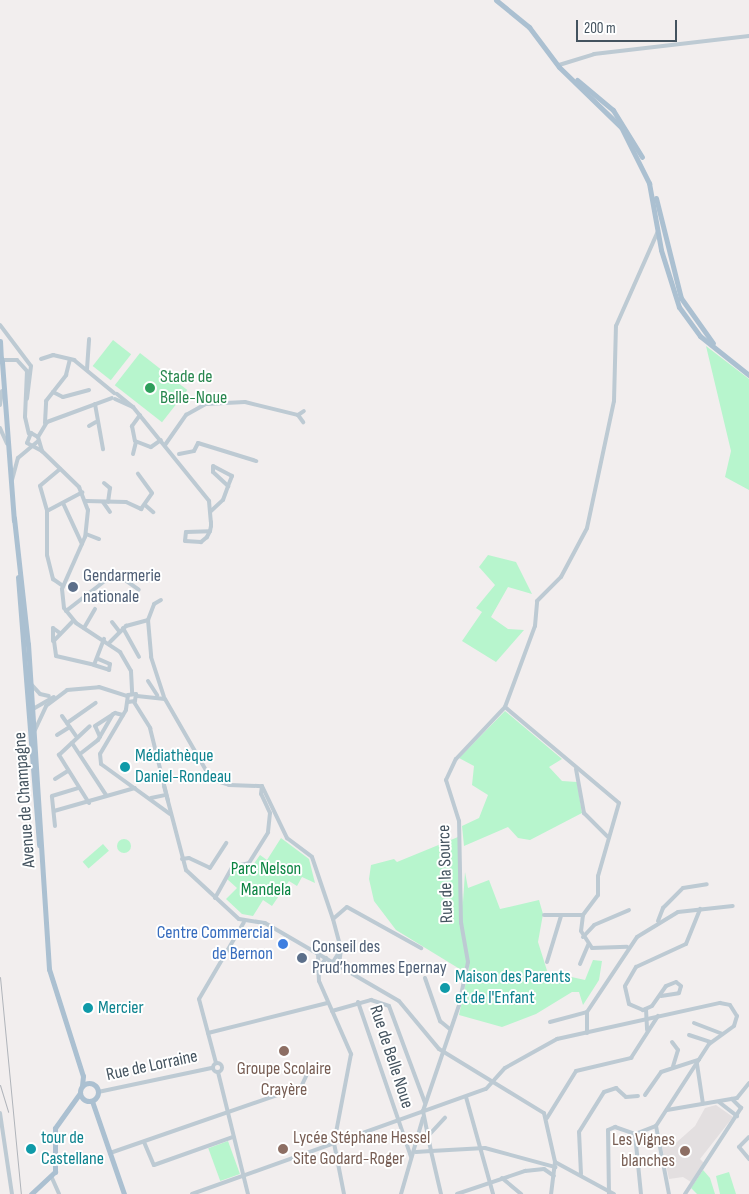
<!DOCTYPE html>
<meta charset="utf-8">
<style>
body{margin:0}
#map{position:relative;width:749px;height:1194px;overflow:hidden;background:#f2eeee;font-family:"Sofia Sans Condensed",sans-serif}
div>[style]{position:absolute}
.education>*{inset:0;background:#e3dfe0}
.green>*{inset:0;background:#b7f5cd;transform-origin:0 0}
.round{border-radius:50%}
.minor>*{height:4px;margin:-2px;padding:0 2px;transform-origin:2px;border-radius:2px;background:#bdcad3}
.minor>.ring{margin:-2px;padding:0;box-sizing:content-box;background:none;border:4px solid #bdcad3;border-radius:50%}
.major>*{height:5px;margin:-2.5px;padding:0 2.5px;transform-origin:2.5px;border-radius:2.5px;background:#abc0d1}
.major>.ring{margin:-2.5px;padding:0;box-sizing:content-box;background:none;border:5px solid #abc0d1;border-radius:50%}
.rail>*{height:1px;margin:-0.5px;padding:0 0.5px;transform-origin:0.5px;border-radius:0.5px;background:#b0b4ba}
.major-bridge>*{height:5px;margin:-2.5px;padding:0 2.5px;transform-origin:2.5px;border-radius:2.5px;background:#abc0d1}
.dots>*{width:14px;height:14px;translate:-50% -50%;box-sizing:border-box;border:2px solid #fff;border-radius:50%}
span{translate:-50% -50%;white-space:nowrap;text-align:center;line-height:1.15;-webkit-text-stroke:4px #fff;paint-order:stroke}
.leisure-label{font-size:18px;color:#27864d}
.left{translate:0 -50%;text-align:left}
.service-label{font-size:18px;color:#4e5e75}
.culture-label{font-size:18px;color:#0d838f}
.street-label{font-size:18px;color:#44535f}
.park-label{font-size:18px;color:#0b8442}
.shop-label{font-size:18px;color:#366cbe}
.right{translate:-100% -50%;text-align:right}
.education-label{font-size:18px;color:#785e54}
.scale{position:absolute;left:576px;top:20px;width:101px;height:22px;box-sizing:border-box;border:2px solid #44535f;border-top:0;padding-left:6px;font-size:15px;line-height:18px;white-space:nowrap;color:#44535f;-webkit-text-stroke:4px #fff;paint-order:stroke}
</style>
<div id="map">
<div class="education">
<div style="clip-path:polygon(716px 1105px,733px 1117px,700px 1159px,704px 1163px,691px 1182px,683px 1177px,669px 1179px,661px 1142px,677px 1142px,695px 1126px,705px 1108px)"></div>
</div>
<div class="green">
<div style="left:113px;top:340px;width:23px;height:33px;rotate:38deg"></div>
<div style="clip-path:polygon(706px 346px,749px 379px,749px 490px,725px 477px,731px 451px)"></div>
<div style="left:140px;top:353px;width:60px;height:41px;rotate:38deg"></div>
<div style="clip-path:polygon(488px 555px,516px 562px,532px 594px,508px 587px,491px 617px,508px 629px,524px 630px,496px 662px,462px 641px,482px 612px,476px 608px,495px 585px,479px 567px)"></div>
<div style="clip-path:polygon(505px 711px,562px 759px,549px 767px,562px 781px,577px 782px,582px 813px,530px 840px,518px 838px,508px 827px,464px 846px,462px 826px,479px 818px,488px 795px,472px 785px,474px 766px,459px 758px)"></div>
<div style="clip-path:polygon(458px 837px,467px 963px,463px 971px,396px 930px,374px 901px,369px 879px,371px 865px,394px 859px,397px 862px)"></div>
<div style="clip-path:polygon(281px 838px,309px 859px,315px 883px,302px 877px,297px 886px,289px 881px,272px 906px,263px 900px,253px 916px,242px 914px,226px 899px,237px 888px,227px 879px,236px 867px,253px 865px,260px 855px,267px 860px)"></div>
<div class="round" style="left:117px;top:839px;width:14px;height:14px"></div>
<div style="left:103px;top:844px;width:9px;height:27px;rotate:49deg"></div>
<div style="clip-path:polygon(465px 872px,468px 888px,489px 880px,500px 909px,539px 900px,543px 914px,538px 942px,550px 980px,567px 976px,585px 980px,593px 960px,602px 961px,599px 980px,583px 1005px,579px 992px,572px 992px,536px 1014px,502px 1027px,459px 1015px,469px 968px,462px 917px)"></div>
<div style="left:228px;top:1141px;width:35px;height:21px;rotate:70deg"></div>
<div style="clip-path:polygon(703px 1170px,710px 1178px,715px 1194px,697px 1194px,691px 1188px)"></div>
<div style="clip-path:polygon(729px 1172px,736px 1194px,720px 1194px,716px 1176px)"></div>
</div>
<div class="minor">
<div style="left:559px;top:65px;width:37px;rotate:-17deg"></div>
<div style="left:594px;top:54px;width:156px;rotate:-6.6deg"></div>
<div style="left:0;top:325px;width:51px;rotate:52.9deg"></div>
<div style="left:31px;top:366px;width:33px;rotate:97deg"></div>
<div style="left:41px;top:359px;width:13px;rotate:-18deg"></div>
<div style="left:53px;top:355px;width:22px;rotate:13deg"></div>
<div style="left:74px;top:360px;width:52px;rotate:39.5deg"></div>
<div style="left:0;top:360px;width:17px"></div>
<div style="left:17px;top:360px;width:15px;rotate:48deg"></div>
<div style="left:27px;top:371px;width:46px;rotate:92.5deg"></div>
<div style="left:25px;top:417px;width:17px;rotate:77deg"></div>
<div style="left:87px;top:369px;width:30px;rotate:-86deg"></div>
<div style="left:53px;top:392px;width:11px;rotate:27deg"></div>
<div style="left:63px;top:397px;width:27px;rotate:-15deg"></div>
<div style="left:115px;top:399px;width:20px;rotate:24deg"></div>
<div style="left:133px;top:407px;width:21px;rotate:-141deg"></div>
<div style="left:95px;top:404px;width:46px;rotate:79.9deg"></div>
<div style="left:0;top:405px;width:14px;rotate:-82deg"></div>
<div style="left:133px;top:407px;width:121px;rotate:51deg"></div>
<div style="left:209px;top:501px;width:21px;rotate:85deg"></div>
<div style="left:211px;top:522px;width:4px;rotate:90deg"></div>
<div style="left:211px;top:526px;width:5px;rotate:101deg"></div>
<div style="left:210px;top:531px;width:7px;rotate:117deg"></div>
<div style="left:207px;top:537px;width:8px;rotate:140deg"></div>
<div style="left:201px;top:542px;width:16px;rotate:-176deg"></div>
<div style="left:185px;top:541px;width:9px;rotate:-84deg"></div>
<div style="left:186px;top:532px;width:24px;rotate:-2deg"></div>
<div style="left:140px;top:415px;width:14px;rotate:126deg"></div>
<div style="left:132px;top:426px;width:15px;rotate:79deg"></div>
<div style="left:135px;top:441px;width:17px;rotate:21deg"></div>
<div style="left:151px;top:447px;width:12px;rotate:-35deg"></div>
<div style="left:298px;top:415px;width:9px;rotate:54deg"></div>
<div style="left:45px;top:423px;width:22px;rotate:-87deg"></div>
<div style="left:46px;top:401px;width:33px;rotate:-52deg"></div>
<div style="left:66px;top:375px;width:16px;rotate:-76deg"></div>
<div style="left:89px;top:426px;width:8px;rotate:-30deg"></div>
<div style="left:0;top:428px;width:17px;rotate:66deg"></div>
<div style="left:31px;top:433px;width:8px;rotate:30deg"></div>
<div style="left:38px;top:437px;width:15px;rotate:74deg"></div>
<div style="left:42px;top:451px;width:17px;rotate:-152deg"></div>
<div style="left:27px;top:443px;width:11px;rotate:-68deg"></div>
<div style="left:38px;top:437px;width:17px;rotate:-59deg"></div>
<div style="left:47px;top:422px;width:69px;rotate:-20.3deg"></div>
<div style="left:165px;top:445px;width:37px;rotate:-55deg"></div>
<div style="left:186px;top:415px;width:23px;rotate:-29deg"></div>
<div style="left:206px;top:404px;width:39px;rotate:-3deg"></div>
<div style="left:245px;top:402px;width:55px;rotate:13.8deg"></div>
<div style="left:298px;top:415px;width:7px;rotate:-34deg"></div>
<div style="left:42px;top:451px;width:52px;rotate:44.2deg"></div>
<div style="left:79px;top:487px;width:25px;rotate:69deg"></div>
<div style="left:88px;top:510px;width:27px;rotate:96deg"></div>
<div style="left:85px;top:537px;width:57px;rotate:113.9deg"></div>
<div style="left:62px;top:589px;width:19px;rotate:84deg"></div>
<div style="left:64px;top:608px;width:19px;rotate:51deg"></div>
<div style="left:76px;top:623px;width:53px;rotate:33.4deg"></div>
<div style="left:120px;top:652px;width:22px;rotate:60deg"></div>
<div style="left:131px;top:671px;width:22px;rotate:87deg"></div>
<div style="left:133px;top:454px;width:12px;rotate:-76deg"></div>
<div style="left:179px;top:454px;width:15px;rotate:-11deg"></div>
<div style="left:194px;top:451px;width:9px;rotate:-63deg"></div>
<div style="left:198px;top:443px;width:61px;rotate:17.2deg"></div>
<div style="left:60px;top:469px;width:26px;rotate:140deg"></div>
<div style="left:40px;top:486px;width:26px;rotate:74deg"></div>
<div style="left:47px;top:511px;width:44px;rotate:90deg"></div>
<div style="left:47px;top:555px;width:25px;rotate:76deg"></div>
<div style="left:53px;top:579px;width:12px;rotate:35deg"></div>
<div style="left:12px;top:480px;width:23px;rotate:-75deg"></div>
<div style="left:18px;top:458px;width:26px;rotate:-40deg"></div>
<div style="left:104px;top:483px;width:8px;rotate:40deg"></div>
<div style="left:110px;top:488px;width:14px;rotate:98deg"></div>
<div style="left:86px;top:501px;width:40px;rotate:1.4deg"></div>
<div style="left:126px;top:502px;width:17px;rotate:25deg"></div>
<div style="left:141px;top:509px;width:19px;rotate:-55deg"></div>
<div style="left:152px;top:493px;width:24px;rotate:-126deg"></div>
<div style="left:103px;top:502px;width:12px;rotate:55deg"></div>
<div style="left:63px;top:503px;width:45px;rotate:65.1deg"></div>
<div style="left:145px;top:505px;width:11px;rotate:41deg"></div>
<div style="left:47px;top:511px;width:40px;rotate:-28deg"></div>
<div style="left:211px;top:511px;width:16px;rotate:-43deg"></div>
<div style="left:223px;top:500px;width:15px;rotate:-70deg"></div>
<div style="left:228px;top:486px;width:11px;rotate:-68deg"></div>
<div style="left:232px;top:476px;width:21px;rotate:-152deg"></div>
<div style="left:213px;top:466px;width:6px;rotate:90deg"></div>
<div style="left:213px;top:472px;width:21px;rotate:43deg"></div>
<div style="left:86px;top:534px;width:14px;rotate:21deg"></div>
<div style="left:66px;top:611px;width:62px;rotate:-37.8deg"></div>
<div style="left:115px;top:573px;width:29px;rotate:35deg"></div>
<div style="left:148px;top:620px;width:37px;rotate:85deg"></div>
<div style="left:151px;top:657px;width:42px;rotate:72deg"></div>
<div style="left:73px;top:621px;width:28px;rotate:134deg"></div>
<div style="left:54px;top:641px;width:15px;rotate:82deg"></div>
<div style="left:56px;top:656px;width:39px;rotate:13deg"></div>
<div style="left:94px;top:665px;width:28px;rotate:-69deg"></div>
<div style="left:112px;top:622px;width:11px;rotate:52deg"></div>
<div style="left:84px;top:628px;width:22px;rotate:-60deg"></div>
<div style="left:123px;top:628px;width:33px;rotate:61deg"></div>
<div style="left:53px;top:641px;width:13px;rotate:-90deg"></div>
<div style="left:53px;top:628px;width:9px;rotate:36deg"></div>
<div style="left:110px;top:642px;width:23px;rotate:-45deg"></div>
<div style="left:126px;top:626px;width:23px;rotate:-15deg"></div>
<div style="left:148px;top:620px;width:17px;rotate:-69deg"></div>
<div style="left:154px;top:604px;width:8px;rotate:-30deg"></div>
<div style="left:94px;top:665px;width:16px;rotate:18deg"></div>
<div style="left:109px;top:670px;width:6px;rotate:-81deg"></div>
<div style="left:110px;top:664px;width:13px;rotate:-157deg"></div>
<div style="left:148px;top:681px;width:17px;rotate:57deg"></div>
<div style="left:31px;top:684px;width:13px;rotate:48deg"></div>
<div style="left:40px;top:694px;width:9px;rotate:13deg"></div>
<div style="left:137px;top:696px;width:28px;rotate:6deg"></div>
<div style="left:165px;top:699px;width:92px;rotate:60.1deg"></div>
<div style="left:211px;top:779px;width:19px;rotate:18deg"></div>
<div style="left:229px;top:785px;width:33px;rotate:2deg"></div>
<div style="left:262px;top:786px;width:58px;rotate:64.3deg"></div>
<div style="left:287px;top:838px;width:31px;rotate:37deg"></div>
<div style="left:312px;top:857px;width:65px;rotate:71.3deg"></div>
<div style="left:128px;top:702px;width:7px;rotate:-8deg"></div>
<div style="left:135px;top:701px;width:7px;rotate:-82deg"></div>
<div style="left:136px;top:694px;width:8px;rotate:173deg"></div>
<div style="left:128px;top:695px;width:15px;rotate:98deg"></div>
<div style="left:126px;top:710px;width:51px;rotate:120.6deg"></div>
<div style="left:100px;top:754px;width:10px;rotate:84deg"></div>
<div style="left:101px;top:764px;width:85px;rotate:35.9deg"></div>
<div style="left:134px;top:702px;width:31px;rotate:58deg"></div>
<div style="left:150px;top:728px;width:75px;rotate:76.1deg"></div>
<div style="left:505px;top:707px;width:149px;rotate:40.1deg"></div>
<div style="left:619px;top:803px;width:76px;rotate:106deg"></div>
<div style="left:598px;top:876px;width:19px;rotate:90deg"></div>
<div style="left:598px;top:895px;width:25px;rotate:127deg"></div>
<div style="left:583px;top:915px;width:16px;rotate:97deg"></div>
<div style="left:581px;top:931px;width:20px;rotate:57deg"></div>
<div style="left:592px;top:948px;width:35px;rotate:-2deg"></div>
<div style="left:33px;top:709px;width:24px;rotate:-30deg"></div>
<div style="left:62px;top:716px;width:24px;rotate:55deg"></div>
<div style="left:67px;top:723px;width:35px;rotate:-35deg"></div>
<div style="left:35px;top:730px;width:26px;rotate:-65deg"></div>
<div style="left:46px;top:706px;width:26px;rotate:-37deg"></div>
<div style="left:67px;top:690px;width:32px;rotate:-5deg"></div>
<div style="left:99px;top:687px;width:29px;rotate:18deg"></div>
<div style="left:57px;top:735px;width:15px;rotate:-32deg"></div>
<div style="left:100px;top:737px;width:12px;rotate:-114deg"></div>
<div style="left:95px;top:726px;width:24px;rotate:-33deg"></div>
<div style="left:115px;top:713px;width:8px;rotate:14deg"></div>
<div style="left:72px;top:743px;width:62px;rotate:56.8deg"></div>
<div style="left:80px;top:754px;width:23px;rotate:-38deg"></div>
<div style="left:98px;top:740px;width:30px;rotate:-60deg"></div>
<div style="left:576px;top:769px;width:45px;rotate:79.7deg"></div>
<div style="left:584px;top:813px;width:33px;rotate:45deg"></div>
<div style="left:55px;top:779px;width:15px;rotate:-32deg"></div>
<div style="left:164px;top:786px;width:87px;rotate:75.3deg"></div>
<div style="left:186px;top:870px;width:72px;rotate:42.8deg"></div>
<div style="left:239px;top:919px;width:26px;rotate:9deg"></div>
<div style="left:265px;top:923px;width:155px;rotate:30.2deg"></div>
<div style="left:399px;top:1001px;width:62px;rotate:50.2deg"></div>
<div style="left:439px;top:1049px;width:123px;rotate:31.4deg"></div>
<div style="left:544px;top:1113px;width:50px;rotate:77.3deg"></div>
<div style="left:555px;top:1162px;width:32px;rotate:97deg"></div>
<div style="left:151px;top:798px;width:14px;rotate:-12deg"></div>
<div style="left:89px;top:803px;width:57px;rotate:-122deg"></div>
<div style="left:59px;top:755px;width:42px;rotate:-43.1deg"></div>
<div style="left:54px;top:811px;width:84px;rotate:-15.9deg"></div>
<div style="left:55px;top:826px;width:30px;rotate:-96deg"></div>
<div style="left:52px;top:796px;width:28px;rotate:-17deg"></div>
<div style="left:182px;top:859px;width:7px;rotate:-8deg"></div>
<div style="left:189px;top:858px;width:23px;rotate:25deg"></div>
<div style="left:210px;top:868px;width:30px;rotate:-57deg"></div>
<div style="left:215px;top:898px;width:35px;rotate:-61deg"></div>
<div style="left:232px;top:867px;width:17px;rotate:-13deg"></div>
<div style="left:249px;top:863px;width:36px;rotate:-58deg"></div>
<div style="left:268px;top:832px;width:19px;rotate:-84deg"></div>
<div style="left:270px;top:813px;width:21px;rotate:-115deg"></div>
<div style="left:261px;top:794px;width:8px;rotate:-83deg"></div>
<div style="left:544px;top:915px;width:39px"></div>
<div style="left:658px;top:921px;width:14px;rotate:-69deg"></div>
<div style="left:663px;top:908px;width:28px;rotate:-45deg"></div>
<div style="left:683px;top:888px;width:24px;rotate:-9deg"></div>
<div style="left:583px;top:937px;width:16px;rotate:-47deg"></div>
<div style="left:594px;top:925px;width:38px;rotate:-23deg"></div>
<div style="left:341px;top:949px;width:31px;rotate:-105deg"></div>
<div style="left:333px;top:919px;width:18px;rotate:-41deg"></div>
<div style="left:347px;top:907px;width:85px;rotate:29deg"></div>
<div style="left:318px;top:954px;width:27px;rotate:88deg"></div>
<div style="left:319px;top:981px;width:80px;rotate:66.3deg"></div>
<div style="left:351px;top:1054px;width:91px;rotate:100.8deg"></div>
<div style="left:334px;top:1143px;width:52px;rotate:78.9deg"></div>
<div style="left:333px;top:962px;width:15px;rotate:-58deg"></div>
<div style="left:341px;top:949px;width:17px;rotate:97deg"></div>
<div style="left:547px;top:962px;width:48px;rotate:-73.1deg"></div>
<div style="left:580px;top:964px;width:21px;rotate:-67deg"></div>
<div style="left:317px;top:971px;width:16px;rotate:-55deg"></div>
<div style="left:425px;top:978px;width:46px;rotate:70.8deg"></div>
<div style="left:440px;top:1021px;width:13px;rotate:39deg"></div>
<div style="left:661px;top:996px;width:18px;rotate:-9deg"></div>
<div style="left:679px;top:993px;width:7px;rotate:-74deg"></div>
<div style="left:681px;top:986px;width:6px;rotate:-141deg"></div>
<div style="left:676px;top:982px;width:11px;rotate:158deg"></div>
<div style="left:666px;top:986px;width:24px;rotate:125deg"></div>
<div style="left:652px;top:1006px;width:10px;rotate:156deg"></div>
<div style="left:643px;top:1010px;width:15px;rotate:-157deg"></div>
<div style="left:629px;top:1004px;width:18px;rotate:-103deg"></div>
<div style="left:625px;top:986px;width:22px;rotate:-60deg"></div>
<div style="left:636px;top:967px;width:55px;rotate:-24.7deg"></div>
<div style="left:686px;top:944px;width:38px;rotate:-68deg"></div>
<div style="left:358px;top:1002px;width:164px;rotate:71.1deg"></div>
<div style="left:646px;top:1009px;width:21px;rotate:87deg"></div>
<div style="left:332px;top:1011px;width:41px;rotate:-15.8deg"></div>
<div style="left:371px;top:1000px;width:19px;rotate:18deg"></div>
<div style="left:389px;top:1006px;width:103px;rotate:69.6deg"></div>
<div style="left:550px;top:1022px;width:38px;rotate:-15deg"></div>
<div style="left:694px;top:1023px;width:30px;rotate:21deg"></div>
<div style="left:208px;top:1033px;width:123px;rotate:-14.1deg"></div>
<div style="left:587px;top:1033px;width:21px;rotate:-90deg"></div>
<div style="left:587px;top:1012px;width:90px;rotate:-56.3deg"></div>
<div style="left:637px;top:937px;width:48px;rotate:-31.4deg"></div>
<div style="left:678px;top:912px;width:55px;rotate:-6.2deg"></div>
<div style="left:689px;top:1035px;width:23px;rotate:18deg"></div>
<div style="left:672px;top:1042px;width:10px;rotate:53deg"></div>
<div style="left:678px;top:1050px;width:17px;rotate:107deg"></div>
<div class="ring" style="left:212.5px;top:1062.5px;width:5px;height:5px"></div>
<div style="left:216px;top:1063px;width:66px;rotate:-104.9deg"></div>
<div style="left:199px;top:999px;width:89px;rotate:-59.7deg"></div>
<div style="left:697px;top:1064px;width:40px;rotate:81.5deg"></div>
<div style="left:218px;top:1072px;width:126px;rotate:76.2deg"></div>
<div style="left:98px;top:1092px;width:116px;rotate:-11.9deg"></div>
<div style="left:645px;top:1095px;width:28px;rotate:-55deg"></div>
<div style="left:661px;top:1072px;width:40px;rotate:-18deg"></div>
<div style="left:466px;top:1097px;width:101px;rotate:74.4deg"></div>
<div style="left:719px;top:1102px;width:23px;rotate:38deg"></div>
<div style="left:667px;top:1110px;width:71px;rotate:-9.7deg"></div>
<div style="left:737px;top:1098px;width:19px;rotate:-51deg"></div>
<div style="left:0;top:1113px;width:82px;rotate:81.6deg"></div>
<div style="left:547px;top:1118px;width:55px;rotate:-58.3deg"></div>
<div style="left:576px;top:1071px;width:57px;rotate:-13.3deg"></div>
<div style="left:631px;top:1058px;width:50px;rotate:-57.3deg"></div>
<div style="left:656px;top:1126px;width:69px;rotate:79.2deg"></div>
<div style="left:635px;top:1134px;width:60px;rotate:84.3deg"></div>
<div style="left:428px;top:1136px;width:25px;rotate:-47deg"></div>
<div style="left:749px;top:1137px;width:14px;rotate:135deg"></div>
<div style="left:739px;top:1147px;width:16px;rotate:50deg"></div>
<div style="left:144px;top:1142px;width:25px;rotate:67deg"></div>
<div style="left:154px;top:1165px;width:84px;rotate:-19.5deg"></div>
<div style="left:416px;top:1152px;width:15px;rotate:-4deg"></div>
<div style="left:431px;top:1151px;width:41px;rotate:-101.3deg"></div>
<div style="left:423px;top:1111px;width:112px;rotate:-71.2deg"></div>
<div style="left:459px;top:1005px;width:44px;rotate:-78.2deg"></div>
<div style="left:468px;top:962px;width:40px;rotate:-100deg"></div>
<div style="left:461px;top:923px;width:102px;rotate:-91.1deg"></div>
<div style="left:459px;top:821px;width:43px;rotate:-107.6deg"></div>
<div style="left:446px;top:780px;width:23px;rotate:-65deg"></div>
<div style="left:456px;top:759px;width:71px;rotate:-46.7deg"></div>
<div style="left:505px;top:707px;width:86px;rotate:-69.7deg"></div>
<div style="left:535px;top:626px;width:25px;rotate:-85deg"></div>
<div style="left:537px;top:601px;width:34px;rotate:-45deg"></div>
<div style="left:561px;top:577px;width:55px;rotate:-62deg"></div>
<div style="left:587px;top:528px;width:130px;rotate:-78deg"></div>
<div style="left:614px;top:401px;width:75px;rotate:-88.5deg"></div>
<div style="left:616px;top:326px;width:104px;rotate:-66.1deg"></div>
<div style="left:110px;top:1153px;width:202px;rotate:-19.1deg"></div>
<div style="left:301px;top:1087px;width:19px;rotate:-65deg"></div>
<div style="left:555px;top:1162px;width:67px;rotate:28.5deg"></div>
<div style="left:581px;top:1174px;width:42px;rotate:-92.7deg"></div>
<div style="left:579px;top:1132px;width:47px;rotate:-58deg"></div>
<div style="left:604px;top:1092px;width:13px;rotate:-18deg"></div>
<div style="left:616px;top:1088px;width:13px;rotate:42deg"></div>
<div style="left:626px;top:1097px;width:12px;rotate:-5deg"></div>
<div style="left:52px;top:1178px;width:17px;rotate:66deg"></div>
<div style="left:502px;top:1178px;width:25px;rotate:40deg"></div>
<div style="left:192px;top:1194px;width:312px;rotate:-19.7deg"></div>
<div style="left:486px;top:1089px;width:28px;rotate:-48deg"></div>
<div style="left:505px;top:1068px;width:60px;rotate:-29.1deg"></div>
<div style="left:557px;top:1039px;width:167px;rotate:-12.5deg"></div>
<div style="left:720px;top:1003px;width:10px;rotate:11deg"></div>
<div style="left:730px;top:1005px;width:13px;rotate:58deg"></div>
<div style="left:737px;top:1016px;width:10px;rotate:107deg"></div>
<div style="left:734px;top:1026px;width:31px;rotate:144deg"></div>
<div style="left:709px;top:1044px;width:98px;rotate:122.9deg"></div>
<div style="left:401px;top:1194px;width:79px;rotate:-73.9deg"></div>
<div style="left:441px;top:1194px;width:44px;rotate:-103.1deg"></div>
<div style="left:431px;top:1151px;width:54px;rotate:-3.2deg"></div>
<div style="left:485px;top:1148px;width:73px;rotate:15.2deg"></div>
<div style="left:457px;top:1194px;width:72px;rotate:-18.7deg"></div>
<div style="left:525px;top:1171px;width:19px;rotate:-6deg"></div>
<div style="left:544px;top:1169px;width:12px;rotate:35deg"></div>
<div style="left:609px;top:1194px;width:64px;rotate:-90.9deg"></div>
<div style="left:608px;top:1130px;width:8px;rotate:-23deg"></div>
<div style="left:615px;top:1127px;width:21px;rotate:19deg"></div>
<div style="left:635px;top:1134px;width:22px;rotate:-21deg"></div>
<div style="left:685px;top:1194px;width:103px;rotate:-56.9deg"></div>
<div style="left:741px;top:1108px;width:13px;rotate:-135deg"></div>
</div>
<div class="major">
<div style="left:496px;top:0;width:43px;rotate:39.3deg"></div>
<div style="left:529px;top:27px;width:50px;rotate:53.1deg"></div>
<div style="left:559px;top:67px;width:86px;rotate:44.1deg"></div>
<div style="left:621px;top:127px;width:63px;rotate:63.4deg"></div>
<div style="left:649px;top:183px;width:68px;rotate:79.8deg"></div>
<div style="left:661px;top:250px;width:60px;rotate:72.5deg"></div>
<div style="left:679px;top:307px;width:36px;rotate:54deg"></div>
<div style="left:700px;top:336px;width:63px;rotate:38.5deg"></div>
<div style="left:577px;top:80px;width:47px;rotate:39.8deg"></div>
<div style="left:613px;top:110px;width:55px;rotate:58.3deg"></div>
<div style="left:656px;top:198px;width:103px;rotate:76deg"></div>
<div style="left:681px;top:298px;width:55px;rotate:54.6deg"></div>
<div style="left:0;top:341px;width:17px;rotate:87deg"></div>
<div style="left:2px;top:362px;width:159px;rotate:85.7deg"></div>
<div style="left:14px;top:518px;width:127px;rotate:83.7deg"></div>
<div style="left:28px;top:644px;width:326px;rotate:86.3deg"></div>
<div style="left:49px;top:969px;width:112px;rotate:72.4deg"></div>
<div style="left:83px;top:1076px;width:10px;rotate:96deg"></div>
<div style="left:18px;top:577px;width:269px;rotate:85.5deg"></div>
<div class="ring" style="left:80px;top:1083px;width:13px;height:13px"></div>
<div style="left:92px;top:1101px;width:98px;rotate:71deg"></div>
<div style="left:31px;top:1194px;width:33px;rotate:-43deg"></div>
<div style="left:55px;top:1172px;width:44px;rotate:-90deg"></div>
<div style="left:55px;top:1128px;width:43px;rotate:-54.5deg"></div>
</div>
<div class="rail">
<div style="left:0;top:977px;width:218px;rotate:84.5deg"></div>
<div style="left:0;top:1085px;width:28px;rotate:73deg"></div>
</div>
<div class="major-bridge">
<div style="left:1px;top:358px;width:4px;rotate:76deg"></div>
</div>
<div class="dots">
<div style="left:150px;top:388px;background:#2e9e5b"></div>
<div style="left:73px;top:587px;background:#5c6f8a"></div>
<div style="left:125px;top:767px;background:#0f9aa8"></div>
<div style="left:283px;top:944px;background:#3f7fe0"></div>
<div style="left:302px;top:958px;background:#5c6f8a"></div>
<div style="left:445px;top:988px;background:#0f9aa8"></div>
<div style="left:88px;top:1008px;background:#0f9aa8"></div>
<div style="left:284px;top:1051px;background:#8d6e63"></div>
<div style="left:31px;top:1149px;background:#0f9aa8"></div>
<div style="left:283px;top:1149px;background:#8d6e63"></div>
<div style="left:685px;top:1151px;background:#8d6e63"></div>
</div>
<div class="leisure-label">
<span class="left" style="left:160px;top:388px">Stade de<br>Belle-Noue</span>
</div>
<div class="service-label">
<span class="left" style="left:83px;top:587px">Gendarmerie<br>nationale</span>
<span class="left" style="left:312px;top:958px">Conseil des<br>Prud’hommes Epernay</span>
</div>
<div class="culture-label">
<span class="left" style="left:135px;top:767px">Médiathèque<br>Daniel-Rondeau</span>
<span class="left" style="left:455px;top:988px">Maison des Parents<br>et de l'Enfant</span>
<span class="left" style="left:98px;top:1008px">Mercier</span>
<span class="left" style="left:41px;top:1149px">tour de<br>Castellane</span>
</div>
<div class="street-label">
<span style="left:25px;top:800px;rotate:-94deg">Avenue de Champagne</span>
<span style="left:446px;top:874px;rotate:-92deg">Rue de la Source</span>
<span style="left:391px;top:1057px;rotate:72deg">Rue de Belle Noue</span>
<span style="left:152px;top:1066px;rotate:-12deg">Rue de Lorraine</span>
</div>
<div class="park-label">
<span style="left:266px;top:880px">Parc Nelson<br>Mandela</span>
</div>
<div class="shop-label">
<span class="right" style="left:273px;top:944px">Centre Commercial<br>de Bernon</span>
</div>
<div class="education-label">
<span style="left:284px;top:1080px">Groupe Scolaire<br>Crayère</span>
<span class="left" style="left:293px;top:1149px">Lycée Stéphane Hessel<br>Site Godard-Roger</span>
<span class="right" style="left:675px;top:1151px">Les Vignes<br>blanches</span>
</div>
<div class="scale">200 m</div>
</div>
